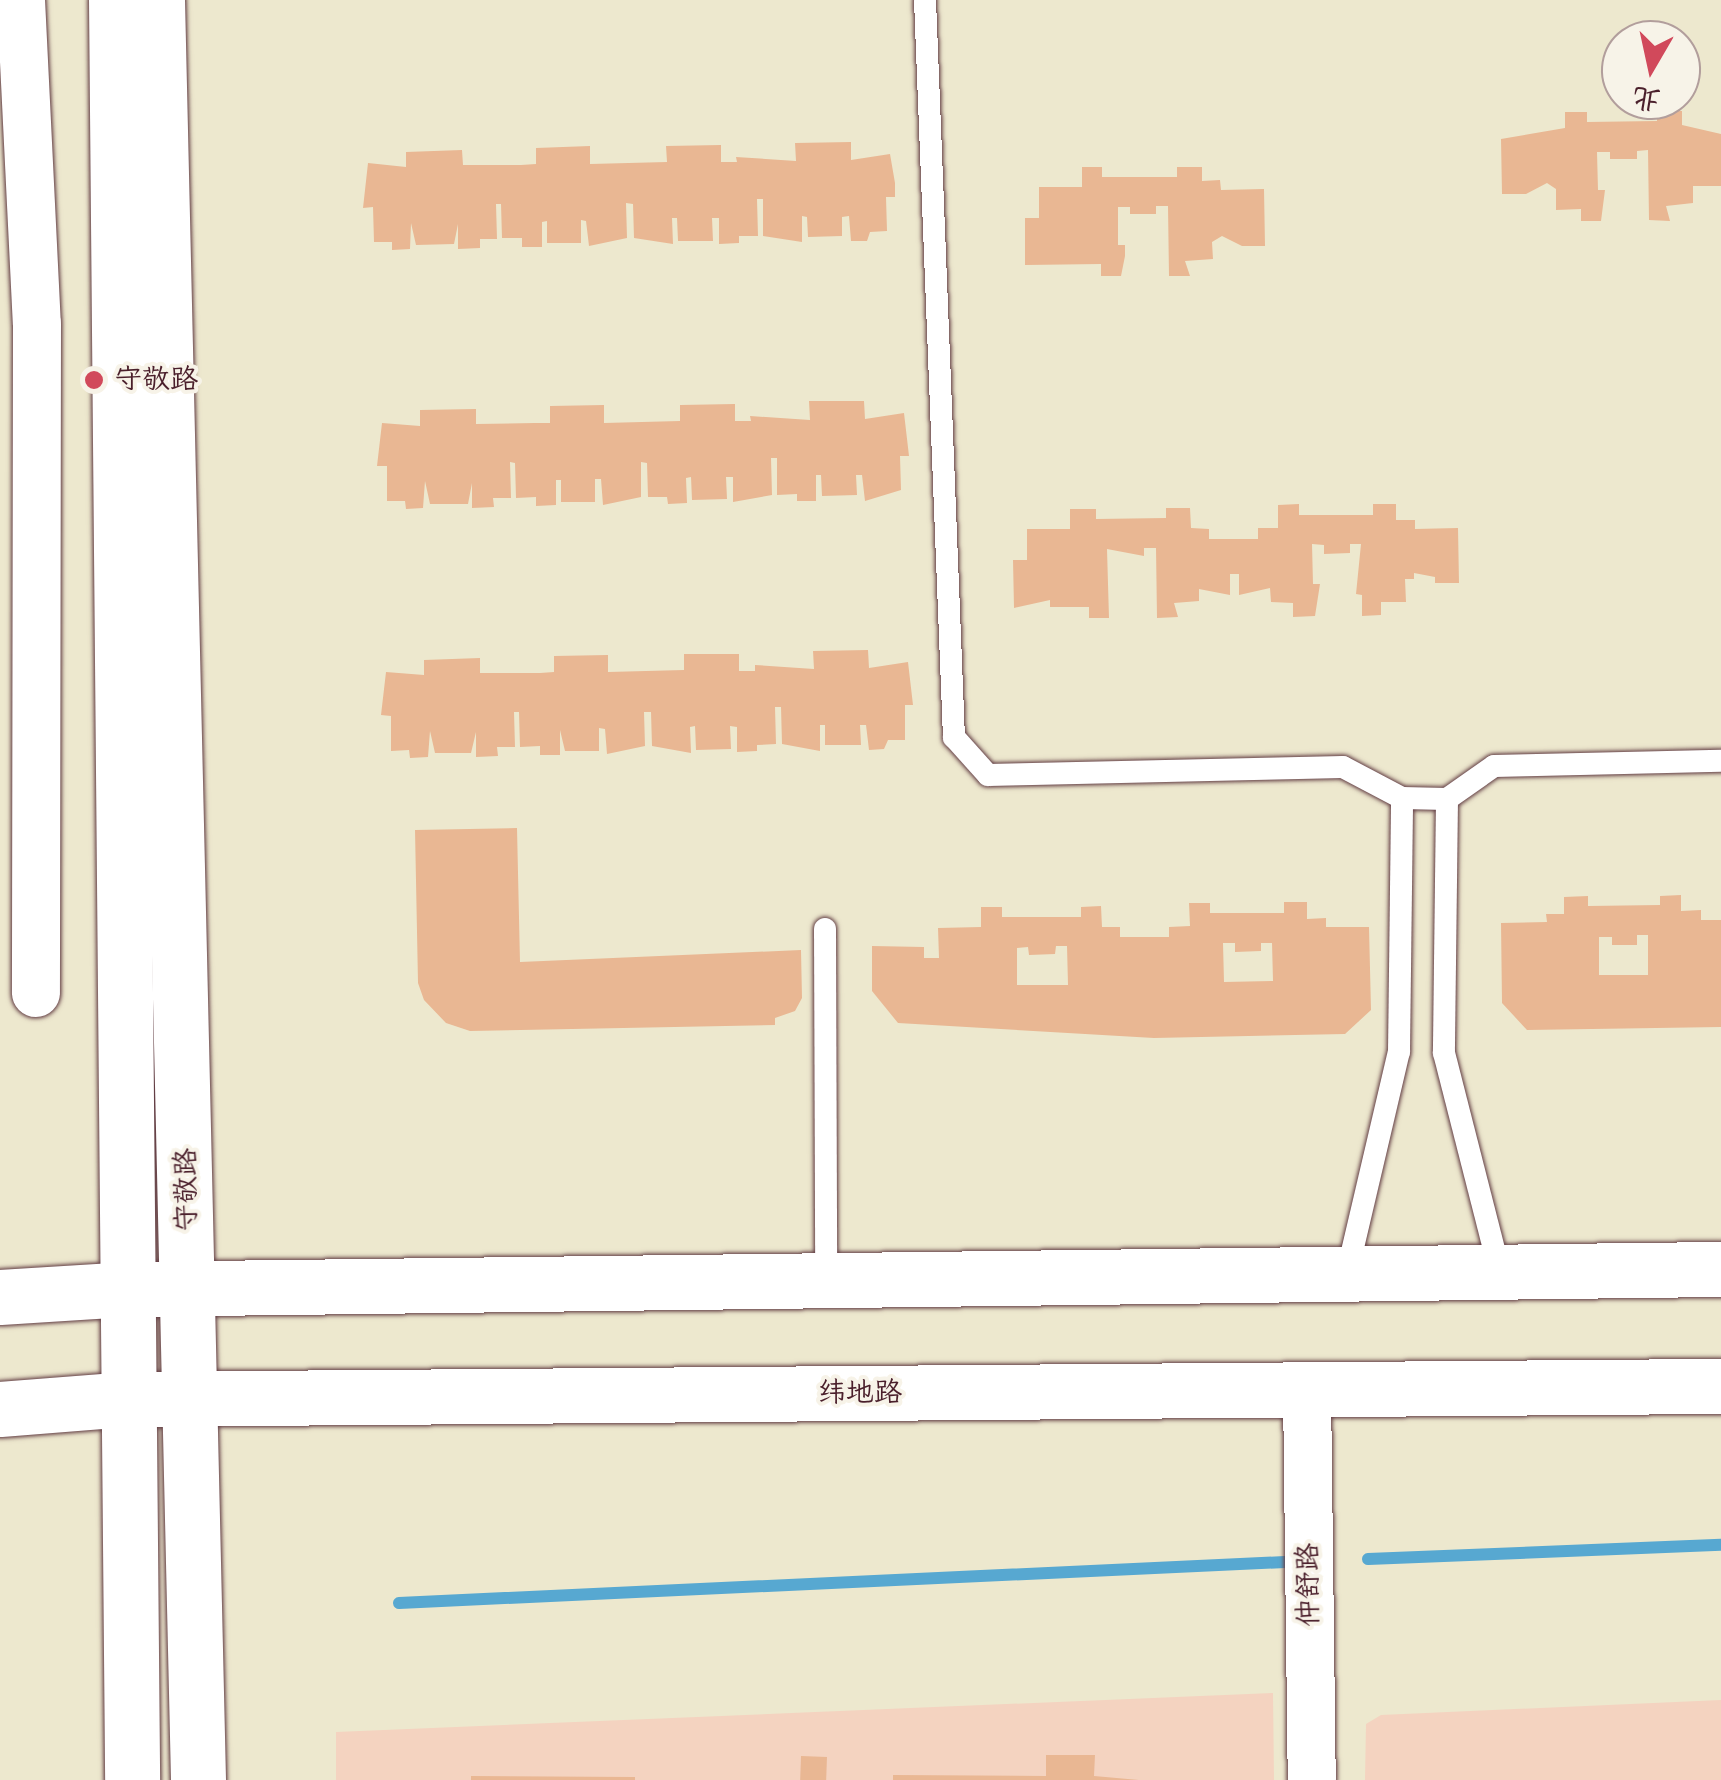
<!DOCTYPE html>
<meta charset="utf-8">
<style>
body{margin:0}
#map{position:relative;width:1721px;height:1780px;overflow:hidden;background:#ede8ce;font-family:"Architects Daughter","LXGW WenKai TC",sans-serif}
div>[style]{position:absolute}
.built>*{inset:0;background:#f4d3c0}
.stream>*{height:12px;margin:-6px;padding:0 6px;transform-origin:6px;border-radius:6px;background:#57a8d1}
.building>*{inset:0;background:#e9b793;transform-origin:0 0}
.roads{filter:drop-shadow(0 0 2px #623d43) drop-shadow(0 0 2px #623d43)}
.service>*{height:22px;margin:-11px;padding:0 11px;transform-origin:11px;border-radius:11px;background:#fff}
.minor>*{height:48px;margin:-24px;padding:0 24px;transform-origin:24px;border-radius:24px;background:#fff}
.secondary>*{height:55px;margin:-27.5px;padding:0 27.5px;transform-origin:27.5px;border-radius:27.5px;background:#fff}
.dots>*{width:28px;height:28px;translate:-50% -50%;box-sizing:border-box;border:5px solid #f7f3e8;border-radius:50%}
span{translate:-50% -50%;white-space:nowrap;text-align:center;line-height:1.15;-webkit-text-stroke:8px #f7f3e8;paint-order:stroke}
.poi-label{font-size:28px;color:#4a1f2b}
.left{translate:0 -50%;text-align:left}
.street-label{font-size:28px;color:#4a1f2b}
.north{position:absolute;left:1601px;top:20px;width:100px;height:100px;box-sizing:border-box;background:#f7f3e8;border:2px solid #b29e9c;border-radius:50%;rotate:189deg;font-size:28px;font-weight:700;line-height:40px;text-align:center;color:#4a1f2b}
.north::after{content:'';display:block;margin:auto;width:35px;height:45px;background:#d1495b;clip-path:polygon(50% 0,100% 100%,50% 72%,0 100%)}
</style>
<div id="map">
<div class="built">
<div style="clip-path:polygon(1273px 1693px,1274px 1780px,336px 1780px,336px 1732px)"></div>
<div style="clip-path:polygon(1721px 1700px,1721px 1780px,1365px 1780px,1366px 1724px,1381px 1715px)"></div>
</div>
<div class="stream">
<div style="left:1368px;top:1559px;width:353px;rotate:-2.3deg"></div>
<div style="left:399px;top:1603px;width:887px;rotate:-2.65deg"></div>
</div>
<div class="building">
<div style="clip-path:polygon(1657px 111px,1682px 111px,1682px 125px,1721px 134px,1721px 186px,1693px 186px,1693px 203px,1666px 206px,1670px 221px,1649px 220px,1648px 150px,1637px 151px,1637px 159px,1610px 159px,1610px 152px,1597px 152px,1598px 190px,1605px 190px,1601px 221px,1581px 221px,1581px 209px,1556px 210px,1556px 189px,1547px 183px,1526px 194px,1502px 194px,1501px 139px,1565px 128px,1565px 112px,1587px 112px,1587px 122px,1657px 121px)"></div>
<div style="clip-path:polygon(851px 142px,851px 160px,890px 154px,895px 183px,895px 197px,886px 197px,887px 231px,870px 232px,867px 241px,851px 241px,849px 216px,842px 217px,842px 236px,808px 237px,807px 217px,802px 216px,802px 242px,763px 236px,763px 199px,757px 199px,758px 236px,739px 236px,739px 243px,719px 244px,719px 218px,712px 218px,713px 241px,678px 241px,677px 218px,672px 218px,673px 244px,634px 238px,633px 204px,626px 203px,627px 238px,589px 246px,586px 221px,581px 220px,581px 243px,547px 243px,547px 221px,542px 222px,542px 247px,522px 247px,522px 238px,502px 238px,501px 204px,496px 204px,497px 239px,480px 239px,480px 248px,458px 249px,458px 224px,454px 244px,416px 245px,411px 223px,410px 249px,392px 250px,392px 242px,374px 242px,373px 207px,363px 208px,368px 163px,406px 167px,406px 152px,462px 150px,463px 165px,521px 165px,536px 164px,536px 148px,590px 146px,590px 164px,667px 162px,666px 146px,721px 145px,721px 162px,737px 162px,736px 157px,796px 161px,795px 143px)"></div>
<div style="clip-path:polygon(1082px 167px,1102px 167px,1102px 177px,1177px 177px,1177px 167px,1202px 167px,1202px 181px,1220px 180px,1221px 190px,1264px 189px,1265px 246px,1242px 246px,1222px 236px,1212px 242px,1213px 259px,1185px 261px,1190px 276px,1169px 276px,1168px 206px,1156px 206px,1156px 214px,1130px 214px,1130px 207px,1118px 207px,1118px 245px,1125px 245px,1125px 256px,1121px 276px,1101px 276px,1101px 264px,1025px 265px,1025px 218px,1039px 218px,1039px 187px,1082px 187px)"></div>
<div style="clip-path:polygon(809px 401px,864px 401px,865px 419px,904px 413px,909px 456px,900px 456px,901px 490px,865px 501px,862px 475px,856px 475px,857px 495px,822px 496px,821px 475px,816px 475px,816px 501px,797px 501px,797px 494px,777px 495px,777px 458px,771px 458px,772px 495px,733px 502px,733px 477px,726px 477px,727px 499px,692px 500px,691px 477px,686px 478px,687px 503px,668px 504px,667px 497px,648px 497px,647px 463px,641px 462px,641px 497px,603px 505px,601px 479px,595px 479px,595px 502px,561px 502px,561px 480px,556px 480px,556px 505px,536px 506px,536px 497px,516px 498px,515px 463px,510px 462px,511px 498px,493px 498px,494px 507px,472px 508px,472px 483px,468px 504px,430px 504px,425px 481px,423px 508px,406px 509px,405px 501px,387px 501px,387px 466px,377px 466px,382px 423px,420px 426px,420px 410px,476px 409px,476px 424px,535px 423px,550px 423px,550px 406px,604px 405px,604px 423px,680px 421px,680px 405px,735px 404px,735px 421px,751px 421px,750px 416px,810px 420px)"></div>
<div style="clip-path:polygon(1299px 504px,1299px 515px,1373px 515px,1373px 504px,1396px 504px,1396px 520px,1415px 520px,1415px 529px,1458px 528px,1459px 583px,1435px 583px,1435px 577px,1414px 573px,1414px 579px,1405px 579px,1406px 602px,1381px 602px,1381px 615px,1362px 616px,1362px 595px,1356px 594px,1361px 544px,1350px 544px,1350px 553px,1324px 554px,1324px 545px,1312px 544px,1313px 584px,1320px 584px,1315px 616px,1293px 617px,1293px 603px,1271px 602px,1270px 588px,1239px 595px,1239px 574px,1230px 574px,1230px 595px,1199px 589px,1199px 601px,1174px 603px,1178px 617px,1157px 618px,1156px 548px,1144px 548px,1144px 556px,1107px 549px,1109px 618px,1089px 618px,1089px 607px,1050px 607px,1050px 600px,1014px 608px,1013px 560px,1027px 560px,1027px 529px,1070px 529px,1070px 509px,1096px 509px,1096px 519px,1166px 518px,1166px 508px,1190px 508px,1191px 528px,1209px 529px,1209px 539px,1258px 539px,1258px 528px,1278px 528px,1278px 505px)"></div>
<div style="clip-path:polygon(868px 650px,869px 668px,908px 662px,913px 705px,905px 705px,905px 740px,888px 740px,884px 749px,869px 750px,866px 725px,860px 725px,861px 745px,825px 745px,825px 725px,820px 725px,820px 751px,782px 744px,781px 707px,775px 707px,776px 744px,757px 745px,757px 751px,737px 752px,737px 727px,730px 726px,731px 749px,696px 750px,695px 726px,690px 727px,691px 753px,652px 746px,651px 712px,644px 712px,645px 746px,607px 754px,605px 729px,599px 728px,599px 751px,565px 751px,560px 730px,560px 755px,540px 755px,540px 746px,520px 747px,519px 712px,514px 712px,515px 747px,497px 747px,498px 756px,476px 757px,476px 732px,471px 753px,435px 753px,430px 731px,428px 757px,410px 758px,409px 750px,391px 751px,391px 716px,381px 715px,386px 672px,424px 675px,424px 660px,480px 658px,480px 673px,540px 673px,554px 672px,554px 656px,608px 655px,608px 672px,684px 670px,684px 654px,739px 654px,739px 671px,755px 671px,755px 665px,814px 669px,813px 651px)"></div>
<div style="clip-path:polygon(517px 828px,520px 962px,801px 950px,802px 998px,795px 1011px,775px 1018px,775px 1025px,470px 1031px,446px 1023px,424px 1000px,418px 983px,415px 830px)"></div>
<div style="clip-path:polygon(evenodd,1681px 895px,1681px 911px,1701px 910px,1701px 920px,1721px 920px,1721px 1027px,1527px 1030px,1502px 1003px,1501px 923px,1547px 922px,1546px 914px,1564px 914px,1564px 897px,1588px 896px,1588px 906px,1660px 905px,1660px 896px,1681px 895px,1637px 935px,1648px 935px,1648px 975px,1599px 975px,1599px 937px,1612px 937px,1612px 945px,1637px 945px,1637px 935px)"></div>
<div style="clip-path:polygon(evenodd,1284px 902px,1307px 902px,1307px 919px,1326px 918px,1326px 927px,1369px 927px,1371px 1010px,1345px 1034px,1154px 1038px,898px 1023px,872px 991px,872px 946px,924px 947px,924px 958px,939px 958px,938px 928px,981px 927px,981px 907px,1002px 907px,1002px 917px,1081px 917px,1081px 907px,1101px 906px,1102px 927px,1120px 927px,1120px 937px,1169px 937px,1169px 927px,1190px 926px,1189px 903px,1210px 903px,1210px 913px,1284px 913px,1284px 902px,1223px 943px,1235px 943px,1235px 952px,1261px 951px,1261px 943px,1272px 943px,1273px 981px,1224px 982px,1223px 943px,1284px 902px,1056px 946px,1067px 946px,1068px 985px,1017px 985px,1017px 948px,1028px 947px,1029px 955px,1055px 954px,1056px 946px)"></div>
<div style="clip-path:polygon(1046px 1755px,1095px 1755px,1094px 1776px,1139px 1780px,893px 1780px,893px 1775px,1046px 1776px)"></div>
<div style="left:801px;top:1756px;width:26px;height:24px;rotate:2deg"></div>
<div style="clip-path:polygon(471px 1776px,635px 1777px,635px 1780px,471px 1780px)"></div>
</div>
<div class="roads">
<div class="service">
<div style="left:925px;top:0;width:738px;rotate:87.75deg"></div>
<div style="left:954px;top:737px;width:51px;rotate:48.2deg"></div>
<div style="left:988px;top:775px;width:355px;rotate:-1.3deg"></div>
<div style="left:1343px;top:767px;width:67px;rotate:27.7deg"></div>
<div style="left:1447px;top:799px;width:57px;rotate:-35.1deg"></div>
<div style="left:1494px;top:766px;width:227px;rotate:-1.3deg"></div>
<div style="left:825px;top:929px;width:351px;rotate:89.8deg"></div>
<div style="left:1347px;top:1273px;width:227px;rotate:-76.8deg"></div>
<div style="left:1399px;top:1052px;width:254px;rotate:-89.3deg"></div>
<div style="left:1402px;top:798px;width:45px;rotate:1.3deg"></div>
<div style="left:1447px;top:799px;width:254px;rotate:90.7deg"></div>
<div style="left:1444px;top:1053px;width:226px;rotate:75.7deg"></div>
</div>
<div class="minor">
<div style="left:21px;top:0;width:324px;rotate:87.2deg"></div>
<div style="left:37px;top:324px;width:669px;rotate:90.09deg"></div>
<div style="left:1307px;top:1389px;width:391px;rotate:89.3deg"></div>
</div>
<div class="secondary">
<div style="left:116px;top:0;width:1780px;rotate:89.48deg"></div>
<div style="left:157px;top:0;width:1780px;rotate:88.68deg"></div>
<div style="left:0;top:1297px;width:126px;rotate:-3.6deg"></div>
<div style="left:126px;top:1289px;width:1595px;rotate:-0.72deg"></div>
<div style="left:0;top:1409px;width:126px;rotate:-4.5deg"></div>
<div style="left:126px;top:1399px;width:1595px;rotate:-0.47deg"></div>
</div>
</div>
<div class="dots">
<div style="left:94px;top:380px;background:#d1495b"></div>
</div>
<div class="poi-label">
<span class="left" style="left:114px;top:380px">守敬路</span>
</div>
<div class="street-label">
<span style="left:187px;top:1190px;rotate:-91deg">守敬路</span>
<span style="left:860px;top:1393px">纬地路</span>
<span style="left:1309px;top:1585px;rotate:-91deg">仲舒路</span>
</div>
<div class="north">北</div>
</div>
